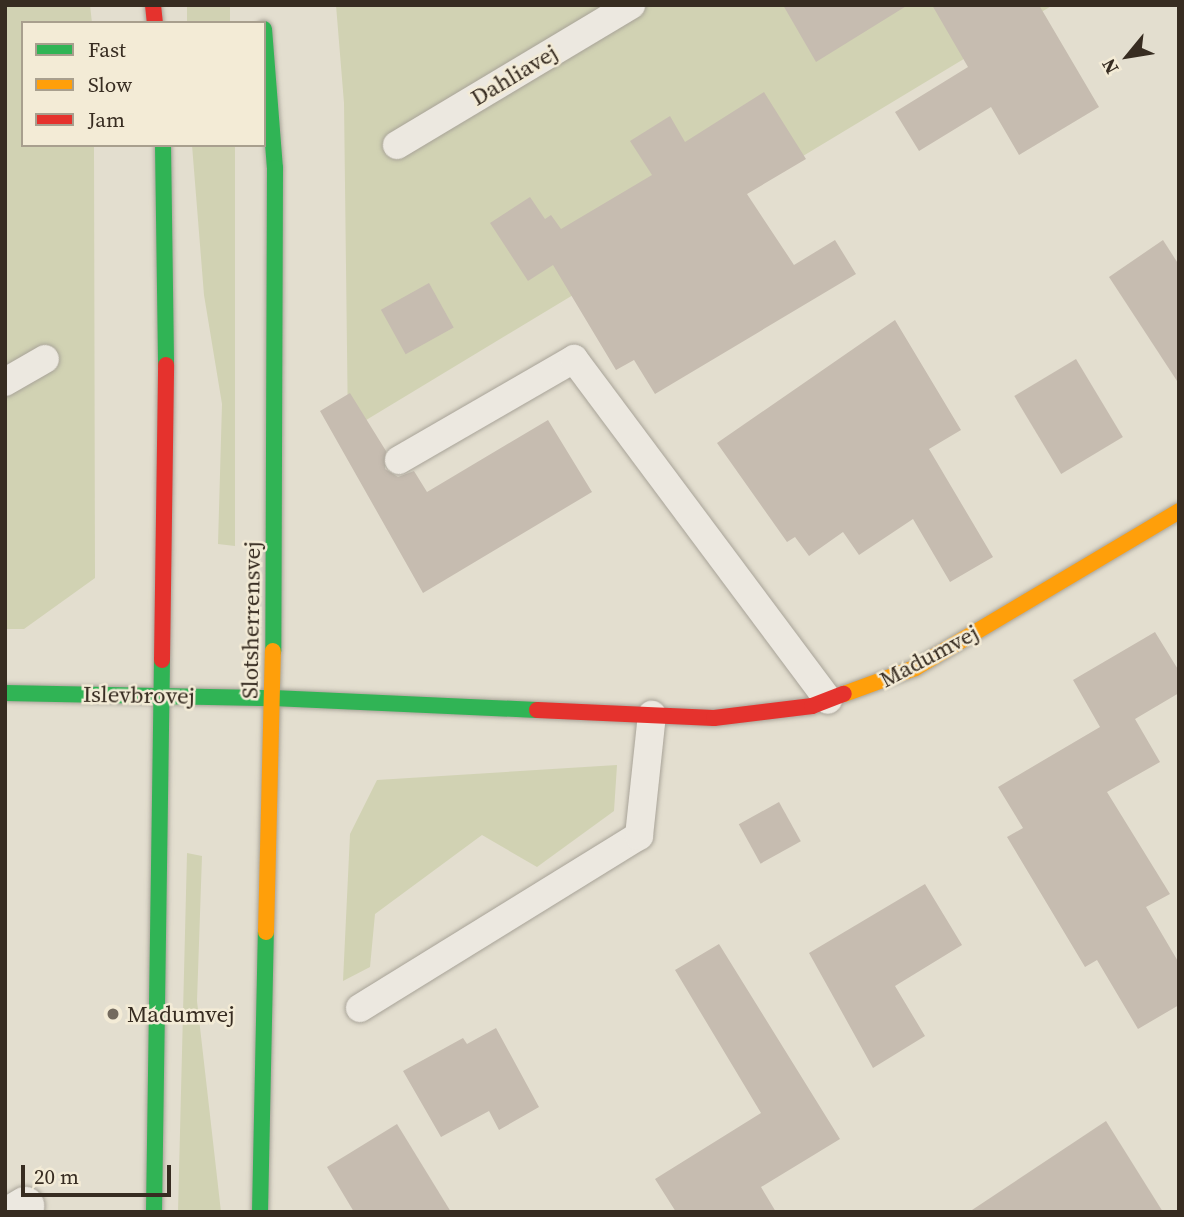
<!DOCTYPE html>
<style>
body{margin:0}
#map{position:relative;width:1184px;height:1217px;overflow:hidden;background:#e3decf;font-family:"Source Serif 4",serif}
div>[style]{position:absolute}
.green>*{inset:0;background:#d1d2b3;transform-origin:0 0}
.building>*{inset:0;background:#c6bcb0;transform-origin:0 0}
.roads{filter:drop-shadow(0 0 2px #a8a398) drop-shadow(0 0 2px #a8a398)}
.lane>*{height:28px;margin:-14px;padding:0 14px;transform-origin:14px;border-radius:14px;background:#ece8e0}
.street>*{height:38px;margin:-19px;padding:0 19px;transform-origin:19px;border-radius:19px;background:#ece8e0}
.fast>*{height:16px;margin:-8px;padding:0 8px;transform-origin:8px;border-radius:8px;background:#30b455}
.slow>*{height:16px;margin:-8px;padding:0 8px;transform-origin:8px;border-radius:8px;background:#ff9f0a}
.jam>*{height:16px;margin:-8px;padding:0 8px;transform-origin:8px;border-radius:8px;background:#e5322d}
.dots>*{width:19px;height:19px;translate:-50% -50%;box-sizing:border-box;border:4px solid #f3ebd6;border-radius:50%}
span{translate:-50% -50%;white-space:nowrap;text-align:center;line-height:1.15;-webkit-text-stroke:5px #f3ebd6;paint-order:stroke}
.street-label{font-size:23px;color:#372c21}
.poi-label{font-size:23px;color:#372c21}
.left{translate:0 -50%;text-align:left}
.frame{position:absolute;inset:0;border:7px solid #372c21;pointer-events:none}
.legend{position:absolute;left:21px;top:21px;width:245px;height:126px;box-sizing:border-box;background:#f3ebd6;border:2px solid #a89f8e;margin:0;padding:9px 12px;list-style:none;font-size:21px;color:#372c21}
.legend li{display:flex;align-items:center;gap:14px;height:35px}
.legend b{width:35px;border:2px solid #a89f8e}
.north{position:absolute;left:1093px;top:21px;width:70px;height:70px;-webkit-text-stroke:5px #f3ebd6;paint-order:stroke;rotate:240deg;font-size:19px;font-weight:700;line-height:28px;text-align:center;color:#372c21}
.north::after{content:'';display:block;margin:auto;width:24px;height:32px;background:#372c21;clip-path:polygon(50% 0,100% 100%,50% 72%,0 100%)}
.scale{position:absolute;left:21px;top:1165px;width:150px;height:32px;box-sizing:border-box;border:4px solid #372c21;border-top:0;padding-left:9px;font-size:21px;line-height:24px;white-space:nowrap;color:#372c21;-webkit-text-stroke:5px #f3ebd6;paint-order:stroke}
</style>
<div id="map">
<div class="green">
<div style="clip-path:polygon(5px 5px,90px 5px,92px 23px,23px 23px,23px 145px,94px 145px,95px 578px,24px 629px,5px 629px)"></div>
<div style="left:187px;top:5px;width:43px;height:18px"></div>
<div style="clip-path:polygon(336px 5px,1053px 5px,348px 431px,344px 103px)"></div>
<div style="clip-path:polygon(192px 145px,235px 145px,235px 546px,218px 544px,222px 404px,204px 295px)"></div>
<div style="clip-path:polygon(617px 765px,614px 811px,537px 867px,482px 835px,375px 914px,370px 967px,343px 981px,350px 834px,377px 780px)"></div>
<div style="clip-path:polygon(187px 853px,202px 856px,197px 1001px,221px 1212px,178px 1212px)"></div>
</div>
<div class="building">
<div style="clip-path:polygon(783px 5px,908px 5px,816px 62px)"></div>
<div style="clip-path:polygon(932px 5px,1039px 5px,1099px 107px,1019px 155px,991px 107px,919px 151px,895px 112px,968px 67px)"></div>
<div style="clip-path:polygon(764px 92px,806px 159px,747px 194px,794px 265px,835px 240px,856px 274px,655px 394px,634px 360px,616px 370px,553px 265px,528px 281px,490px 223px,530px 197px,545px 219px,551px 215px,561px 229px,652px 175px,630px 141px,670px 116px,685px 142px)"></div>
<div style="clip-path:polygon(1163px 240px,1179px 265px,1179px 384px,1109px 277px)"></div>
<div style="left:429px;top:283px;width:51px;height:55px;rotate:61deg"></div>
<div style="clip-path:polygon(895px 320px,961px 430px,929px 449px,993px 557px,950px 582px,913px 519px,859px 555px,843px 532px,809px 556px,795px 537px,787px 542px,717px 443px)"></div>
<div style="left:1076px;top:359px;width:91px;height:72px;rotate:59deg"></div>
<div style="clip-path:polygon(350px 393px,386px 451px,385px 469px,398px 477px,414px 471px,427px 492px,548px 420px,592px 492px,423px 593px,320px 411px)"></div>
<div style="clip-path:polygon(1155px 632px,1179px 671px,1179px 693px,1135px 719px,1160px 762px,1107px 792px,1170px 894px,1146px 907px,1179px 963px,1179px 1005px,1138px 1029px,1097px 960px,1085px 967px,1007px 837px,1023px 828px,998px 787px,1100px 727px,1073px 680px)"></div>
<div style="left:779px;top:802px;width:45px;height:46px;rotate:61deg"></div>
<div style="clip-path:polygon(925px 884px,962px 945px,895px 986px,925px 1036px,873px 1068px,809px 953px)"></div>
<div style="clip-path:polygon(719px 944px,840px 1139px,761px 1187px,776px 1212px,676px 1212px,655px 1179px,761px 1113px,675px 970px)"></div>
<div style="clip-path:polygon(496px 1028px,539px 1107px,499px 1130px,489px 1111px,441px 1137px,403px 1071px,463px 1038px,467px 1044px)"></div>
<div style="clip-path:polygon(1106px 1121px,1163px 1212px,969px 1212px)"></div>
<div style="clip-path:polygon(397px 1124px,451px 1212px,354px 1212px,327px 1167px)"></div>
</div>
<div class="roads">
<div class="lane">
<div style="left:397px;top:145px;width:273px;rotate:-30.9deg"></div>
<div style="left:5px;top:382px;width:46px;rotate:-29.9deg"></div>
<div style="left:399px;top:460px;width:202px;rotate:-30deg"></div>
<div style="left:574px;top:359px;width:425px;rotate:53.3deg"></div>
<div style="left:360px;top:1008px;width:328px;rotate:-31.7deg"></div>
<div style="left:639px;top:836px;width:122px;rotate:-83.9deg"></div>
</div>
<div class="street">
<div style="left:15px;top:1212px;width:12px;rotate:-31deg"></div>
</div>
<div class="fast">
<div style="left:264px;top:29px;width:139px;rotate:85.5deg"></div>
<div style="left:275px;top:168px;width:483px;rotate:90.2deg"></div>
<div style="left:163px;top:145px;width:220px;rotate:89.2deg"></div>
<div style="left:5px;top:693px;width:268px;rotate:1.1deg"></div>
<div style="left:273px;top:698px;width:264px;rotate:2.6deg"></div>
<div style="left:154px;top:1212px;width:552px;rotate:-89.17deg"></div>
<div style="left:260px;top:1212px;width:280px;rotate:-88.8deg"></div>
</div>
<div class="slow">
<div style="left:844px;top:694px;width:76px;rotate:-20.1deg"></div>
<div style="left:915px;top:668px;width:307px;rotate:-30.7deg"></div>
<div style="left:266px;top:932px;width:281px;rotate:-88.6deg"></div>
</div>
<div class="jam">
<div style="left:153px;top:5px;width:18px;rotate:84deg"></div>
<div style="left:162px;top:660px;width:295px;rotate:-89.2deg"></div>
<div style="left:537px;top:710px;width:177px;rotate:2.6deg"></div>
<div style="left:714px;top:718px;width:99px;rotate:-7deg"></div>
<div style="left:812px;top:706px;width:34px;rotate:-21deg"></div>
</div>
</div>
<div class="dots">
<div style="left:113px;top:1014px;background:#736a5e"></div>
</div>
<div class="street-label">
<span style="left:514px;top:75px;rotate:-31deg">Dahliavej</span>
<span style="left:251px;top:620px;rotate:-89deg">Slotsherrensvej</span>
<span style="left:929px;top:656px;rotate:-28deg">Madumvej</span>
<span style="left:139px;top:695px;rotate:1deg">Islevbrovej</span>
</div>
<div class="poi-label">
<span class="left" style="left:127px;top:1014px">Madumvej</span>
</div>
<div class="frame"></div>
<ul class="legend">
<li><b style="height:9px;background:#30b455"></b>Fast</li>
<li><b style="height:9px;background:#ff9f0a"></b>Slow</li>
<li><b style="height:9px;background:#e5322d"></b>Jam</li>
</ul>
<div class="north">N</div>
<div class="scale">20 m</div>
</div>
